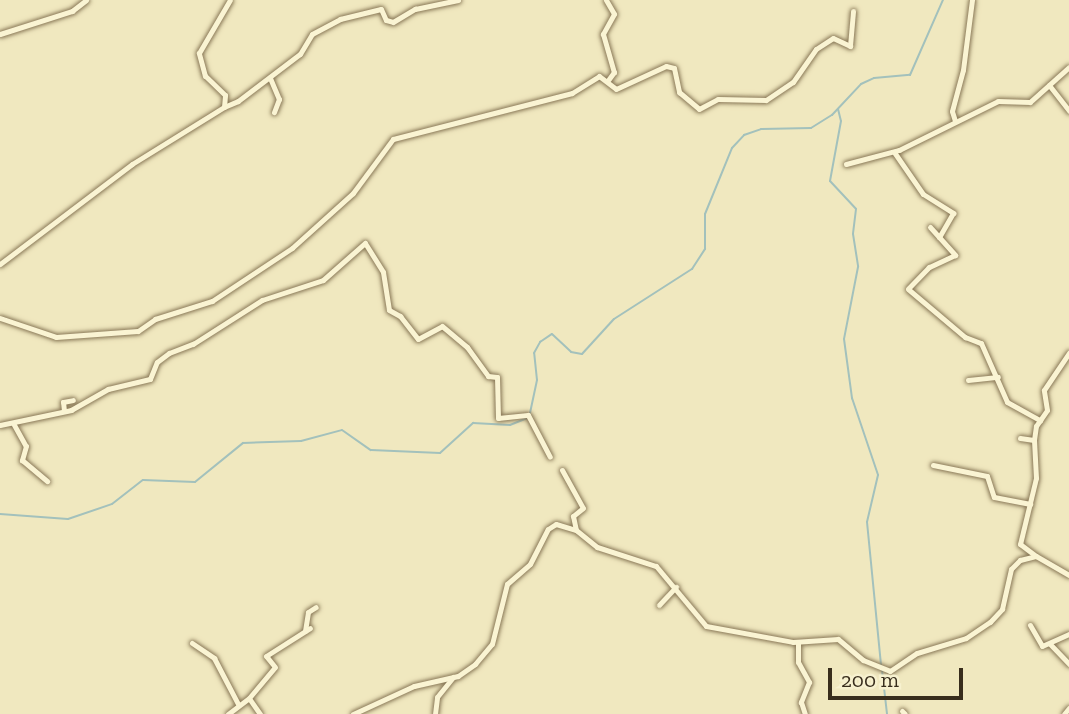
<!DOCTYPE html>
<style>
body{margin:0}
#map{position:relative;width:1069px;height:714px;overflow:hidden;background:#f0e8bf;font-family:"Zilla Slab",serif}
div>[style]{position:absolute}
.stream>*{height:2px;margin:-1px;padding:0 1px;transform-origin:1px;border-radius:1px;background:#a3c1bc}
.roads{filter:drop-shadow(0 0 2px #897857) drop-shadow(0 0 2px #897857)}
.minor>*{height:5px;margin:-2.5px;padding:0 2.5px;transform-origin:2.5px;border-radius:2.5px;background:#faf4d3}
span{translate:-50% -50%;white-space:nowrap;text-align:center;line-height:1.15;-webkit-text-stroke:5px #f7f1cf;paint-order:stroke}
.scale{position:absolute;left:828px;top:668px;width:135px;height:32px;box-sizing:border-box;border:4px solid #382d1c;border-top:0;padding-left:9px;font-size:21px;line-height:24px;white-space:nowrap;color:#382d1c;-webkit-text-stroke:5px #f7f1cf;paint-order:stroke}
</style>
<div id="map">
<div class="stream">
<div style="left:838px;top:109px;width:12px;rotate:76deg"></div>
<div style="left:841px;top:121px;width:61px;rotate:100.4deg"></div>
<div style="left:830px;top:181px;width:38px;rotate:47deg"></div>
<div style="left:856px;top:209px;width:25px;rotate:97deg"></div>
<div style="left:853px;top:234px;width:33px;rotate:81deg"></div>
<div style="left:858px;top:267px;width:73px;rotate:101deg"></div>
<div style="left:844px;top:339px;width:60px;rotate:82.3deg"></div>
<div style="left:852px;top:398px;width:81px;rotate:71.3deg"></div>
<div style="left:878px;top:475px;width:48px;rotate:103.2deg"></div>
<div style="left:867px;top:522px;width:143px;rotate:84.4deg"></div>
<div style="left:530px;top:413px;width:34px;rotate:-78deg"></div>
<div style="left:537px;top:380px;width:27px;rotate:-96deg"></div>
<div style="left:534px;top:353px;width:13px;rotate:-61deg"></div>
<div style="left:540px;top:342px;width:14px;rotate:-34deg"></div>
<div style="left:552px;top:334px;width:26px;rotate:43deg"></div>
<div style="left:571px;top:352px;width:11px;rotate:10deg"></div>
<div style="left:582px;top:354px;width:47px;rotate:-47.6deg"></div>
<div style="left:614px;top:319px;width:93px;rotate:-32.7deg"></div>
<div style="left:692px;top:269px;width:24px;rotate:-57deg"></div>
<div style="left:705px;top:249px;width:35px;rotate:-90deg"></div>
<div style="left:705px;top:214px;width:71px;rotate:-67.8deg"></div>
<div style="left:732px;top:148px;width:18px;rotate:-47deg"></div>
<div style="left:744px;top:135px;width:18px;rotate:-19deg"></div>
<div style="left:761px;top:129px;width:50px;rotate:-1.1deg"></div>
<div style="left:811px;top:128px;width:25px;rotate:-32deg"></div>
<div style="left:832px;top:115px;width:42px;rotate:-46.9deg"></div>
<div style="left:861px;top:84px;width:14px;rotate:-25deg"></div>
<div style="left:874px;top:78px;width:36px;rotate:-5deg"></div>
<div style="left:910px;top:75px;width:82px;rotate:-66.3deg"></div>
<div style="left:0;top:514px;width:68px;rotate:4.2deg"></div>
<div style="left:68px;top:519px;width:46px;rotate:-18.8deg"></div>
<div style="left:112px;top:504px;width:39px;rotate:-38deg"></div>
<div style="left:143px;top:480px;width:52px;rotate:2.2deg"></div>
<div style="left:195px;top:482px;width:62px;rotate:-39.1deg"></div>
<div style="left:243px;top:443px;width:58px;rotate:-2deg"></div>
<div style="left:301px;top:441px;width:42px;rotate:-15deg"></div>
<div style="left:342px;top:430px;width:35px;rotate:35deg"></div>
<div style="left:371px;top:450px;width:69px;rotate:2.5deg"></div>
<div style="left:440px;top:453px;width:45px;rotate:-42.3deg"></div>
<div style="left:473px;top:423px;width:37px;rotate:3deg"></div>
<div style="left:510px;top:425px;width:18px;rotate:-22deg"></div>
<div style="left:882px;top:670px;width:44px;rotate:83.5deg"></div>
</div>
<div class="roads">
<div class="minor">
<div style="left:606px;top:0;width:16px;rotate:60deg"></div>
<div style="left:614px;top:14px;width:23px;rotate:119deg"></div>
<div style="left:603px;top:34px;width:40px;rotate:74deg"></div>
<div style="left:614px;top:72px;width:9px;rotate:126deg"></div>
<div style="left:0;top:34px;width:76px;rotate:-17.7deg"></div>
<div style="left:72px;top:11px;width:18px;rotate:-38deg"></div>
<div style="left:270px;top:78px;width:23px;rotate:67deg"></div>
<div style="left:279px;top:99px;width:14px;rotate:111deg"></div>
<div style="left:1049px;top:85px;width:33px;rotate:52deg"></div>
<div style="left:224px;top:107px;width:15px;rotate:-23deg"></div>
<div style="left:238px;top:101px;width:78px;rotate:-37.2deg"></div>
<div style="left:300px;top:54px;width:23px;rotate:-59deg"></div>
<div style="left:312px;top:34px;width:32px;rotate:-28deg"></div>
<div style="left:340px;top:19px;width:42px;rotate:-13.7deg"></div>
<div style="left:381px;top:9px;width:12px;rotate:66deg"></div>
<div style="left:386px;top:20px;width:7px;rotate:16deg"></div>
<div style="left:393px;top:22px;width:26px;rotate:-31deg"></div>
<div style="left:415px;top:9px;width:44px;rotate:-11.8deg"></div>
<div style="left:955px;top:121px;width:10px;rotate:-107deg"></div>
<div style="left:952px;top:111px;width:42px;rotate:-75deg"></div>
<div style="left:963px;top:70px;width:71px;rotate:-82.7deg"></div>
<div style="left:894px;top:152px;width:51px;rotate:55.4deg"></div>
<div style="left:923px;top:194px;width:36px;rotate:32deg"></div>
<div style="left:953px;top:213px;width:28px;rotate:120deg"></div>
<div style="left:846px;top:164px;width:55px;rotate:-14.8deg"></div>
<div style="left:899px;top:150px;width:110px;rotate:-26.3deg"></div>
<div style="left:998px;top:101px;width:32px;rotate:2deg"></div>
<div style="left:1030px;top:102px;width:52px;rotate:-41.9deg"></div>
<div style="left:930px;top:227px;width:38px;rotate:48deg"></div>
<div style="left:955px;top:255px;width:29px;rotate:155deg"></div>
<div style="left:929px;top:267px;width:30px;rotate:134deg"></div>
<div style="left:908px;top:289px;width:75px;rotate:40.1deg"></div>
<div style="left:965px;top:337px;width:17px;rotate:21deg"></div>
<div style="left:981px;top:343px;width:64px;rotate:66.2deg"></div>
<div style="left:1007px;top:402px;width:38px;rotate:29deg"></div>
<div style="left:0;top:264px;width:166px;rotate:-37.1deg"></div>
<div style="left:132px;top:164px;width:108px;rotate:-31.8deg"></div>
<div style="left:224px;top:107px;width:12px;rotate:-85deg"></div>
<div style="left:225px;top:95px;width:28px;rotate:-136deg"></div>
<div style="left:205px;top:76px;width:24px;rotate:-105deg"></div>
<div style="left:199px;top:53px;width:61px;rotate:-59.7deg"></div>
<div style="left:0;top:318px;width:59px;rotate:18.7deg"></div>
<div style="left:56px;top:337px;width:82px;rotate:-4.2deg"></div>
<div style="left:138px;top:331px;width:21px;rotate:-35deg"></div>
<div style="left:155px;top:319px;width:60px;rotate:-17.5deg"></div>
<div style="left:212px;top:301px;width:96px;rotate:-33.5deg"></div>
<div style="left:292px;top:248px;width:82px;rotate:-42deg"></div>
<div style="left:353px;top:193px;width:67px;rotate:-53.5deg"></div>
<div style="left:393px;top:139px;width:185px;rotate:-14.4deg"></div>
<div style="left:572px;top:93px;width:32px;rotate:-32deg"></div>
<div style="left:599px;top:76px;width:21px;rotate:37deg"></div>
<div style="left:616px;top:89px;width:55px;rotate:-24.7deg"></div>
<div style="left:666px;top:66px;width:8px;rotate:14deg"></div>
<div style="left:674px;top:68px;width:25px;rotate:78deg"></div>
<div style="left:679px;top:92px;width:26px;rotate:40deg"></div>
<div style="left:699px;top:109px;width:21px;rotate:-28deg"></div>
<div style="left:718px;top:99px;width:48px;rotate:1.2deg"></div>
<div style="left:766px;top:100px;width:32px;rotate:-34deg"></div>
<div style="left:793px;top:82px;width:40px;rotate:-55.1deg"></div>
<div style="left:816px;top:49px;width:20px;rotate:-33deg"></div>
<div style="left:833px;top:38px;width:19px;rotate:25deg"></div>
<div style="left:850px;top:46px;width:35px;rotate:-85deg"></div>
<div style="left:968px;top:380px;width:30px;rotate:-6deg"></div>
<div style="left:64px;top:411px;width:9px;rotate:-96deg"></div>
<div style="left:63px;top:402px;width:10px;rotate:-11deg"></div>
<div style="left:13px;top:423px;width:26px;rotate:61deg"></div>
<div style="left:26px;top:446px;width:15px;rotate:106deg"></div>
<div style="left:22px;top:460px;width:33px;rotate:40deg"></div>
<div style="left:0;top:425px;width:73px;rotate:-11.9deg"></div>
<div style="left:71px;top:410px;width:43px;rotate:-29.6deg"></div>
<div style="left:108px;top:389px;width:43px;rotate:-13.4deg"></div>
<div style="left:150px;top:379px;width:18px;rotate:-68deg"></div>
<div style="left:157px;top:362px;width:15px;rotate:-37deg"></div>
<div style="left:169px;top:353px;width:26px;rotate:-21deg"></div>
<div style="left:193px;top:344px;width:82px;rotate:-32.5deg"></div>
<div style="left:262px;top:300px;width:64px;rotate:-18.2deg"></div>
<div style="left:323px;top:280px;width:56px;rotate:-41.4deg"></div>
<div style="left:365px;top:243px;width:34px;rotate:58deg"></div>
<div style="left:383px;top:272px;width:38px;rotate:81deg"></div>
<div style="left:389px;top:310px;width:13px;rotate:29deg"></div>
<div style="left:400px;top:316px;width:29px;rotate:52deg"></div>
<div style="left:418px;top:339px;width:27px;rotate:-28deg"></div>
<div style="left:442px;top:326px;width:33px;rotate:40deg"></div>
<div style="left:467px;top:347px;width:36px;rotate:54deg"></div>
<div style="left:488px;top:376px;width:9px;rotate:6deg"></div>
<div style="left:497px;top:377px;width:41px;rotate:88.6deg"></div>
<div style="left:498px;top:418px;width:30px;rotate:-6deg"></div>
<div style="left:528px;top:415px;width:47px;rotate:62.4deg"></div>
<div style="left:1020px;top:438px;width:14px;rotate:8deg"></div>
<div style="left:1034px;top:440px;width:14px;rotate:-82deg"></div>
<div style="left:1036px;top:426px;width:19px;rotate:-55deg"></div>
<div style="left:1047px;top:410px;width:20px;rotate:-99deg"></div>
<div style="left:1044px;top:390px;width:45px;rotate:-56deg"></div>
<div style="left:1034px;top:440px;width:38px;rotate:87deg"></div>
<div style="left:1036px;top:478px;width:68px;rotate:103.6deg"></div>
<div style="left:1020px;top:544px;width:20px;rotate:37deg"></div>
<div style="left:933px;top:465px;width:55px;rotate:11.5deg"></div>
<div style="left:987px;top:476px;width:22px;rotate:72deg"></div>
<div style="left:994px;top:497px;width:37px;rotate:11deg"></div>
<div style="left:562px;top:470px;width:43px;rotate:61.1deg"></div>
<div style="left:583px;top:508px;width:13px;rotate:141deg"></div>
<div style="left:573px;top:516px;width:14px;rotate:78deg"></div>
<div style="left:659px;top:605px;width:25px;rotate:-47deg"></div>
<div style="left:1030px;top:625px;width:24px;rotate:60deg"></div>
<div style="left:1042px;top:646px;width:30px;rotate:-24deg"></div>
<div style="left:305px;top:631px;width:19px;rotate:-81deg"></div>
<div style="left:308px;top:612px;width:9px;rotate:-32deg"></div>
<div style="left:798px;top:642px;width:20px;rotate:90deg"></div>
<div style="left:798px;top:662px;width:23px;rotate:61deg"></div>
<div style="left:809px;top:682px;width:22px;rotate:112deg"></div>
<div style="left:801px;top:702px;width:13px;rotate:72deg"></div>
<div style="left:192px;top:643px;width:27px;rotate:34deg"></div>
<div style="left:214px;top:658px;width:52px;rotate:62.4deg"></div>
<div style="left:1050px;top:644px;width:28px;rotate:46deg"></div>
<div style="left:902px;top:711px;width:4px;rotate:45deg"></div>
<div style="left:228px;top:714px;width:26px;rotate:-37deg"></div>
<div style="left:260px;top:714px;width:19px;rotate:-125deg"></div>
<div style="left:249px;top:698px;width:40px;rotate:-50deg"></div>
<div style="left:275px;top:667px;width:14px;rotate:-129deg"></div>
<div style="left:266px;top:656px;width:52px;rotate:-32.5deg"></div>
<div style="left:353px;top:714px;width:67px;rotate:-24.7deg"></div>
<div style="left:414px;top:686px;width:45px;rotate:-12.8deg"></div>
<div style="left:458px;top:676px;width:21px;rotate:-35deg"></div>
<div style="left:475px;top:664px;width:26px;rotate:-50deg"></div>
<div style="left:492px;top:644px;width:62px;rotate:-76deg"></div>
<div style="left:507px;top:584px;width:30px;rotate:-41deg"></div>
<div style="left:530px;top:564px;width:39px;rotate:-63deg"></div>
<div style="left:548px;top:529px;width:9px;rotate:-32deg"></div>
<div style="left:556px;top:524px;width:21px;rotate:17deg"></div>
<div style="left:576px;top:530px;width:27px;rotate:39deg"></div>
<div style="left:597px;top:547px;width:62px;rotate:17.9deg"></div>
<div style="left:656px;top:566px;width:78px;rotate:50.2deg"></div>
<div style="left:706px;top:626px;width:88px;rotate:10.4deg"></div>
<div style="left:793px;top:642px;width:45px;rotate:-3.8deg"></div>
<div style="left:838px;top:639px;width:33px;rotate:40deg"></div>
<div style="left:863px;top:660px;width:29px;rotate:22deg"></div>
<div style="left:890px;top:671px;width:32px;rotate:-34deg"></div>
<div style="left:917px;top:653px;width:51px;rotate:-17deg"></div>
<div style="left:966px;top:638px;width:29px;rotate:-34deg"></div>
<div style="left:990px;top:622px;width:18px;rotate:-47deg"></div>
<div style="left:1002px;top:609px;width:41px;rotate:-77.3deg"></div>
<div style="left:1011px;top:569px;width:13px;rotate:-45deg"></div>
<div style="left:1020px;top:560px;width:16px;rotate:-14deg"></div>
<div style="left:1036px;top:556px;width:38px;rotate:30deg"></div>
<div style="left:435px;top:714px;width:17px;rotate:-83deg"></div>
<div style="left:437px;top:697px;width:26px;rotate:-51deg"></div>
<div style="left:1064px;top:714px;width:8px;rotate:-50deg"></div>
</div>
</div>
<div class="scale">200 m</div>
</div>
